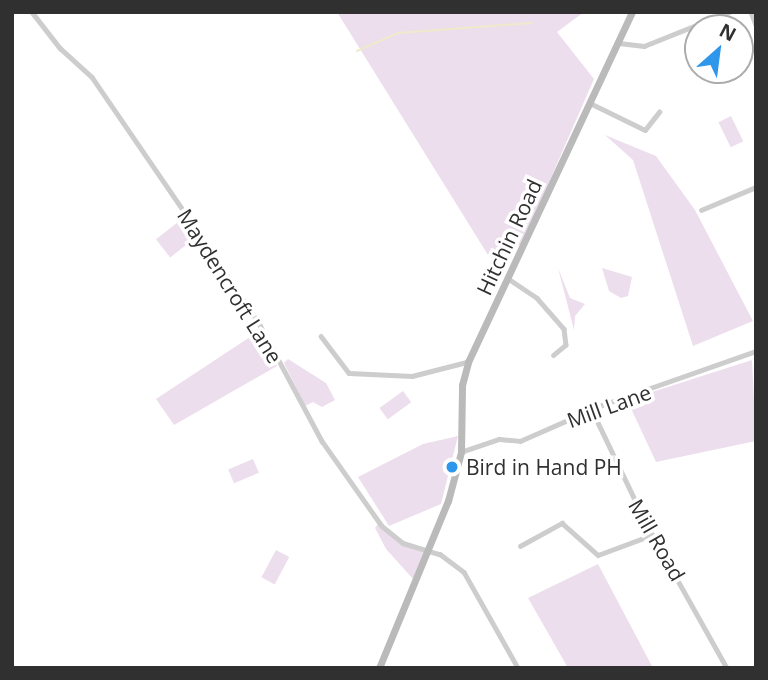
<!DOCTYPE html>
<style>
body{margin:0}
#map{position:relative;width:768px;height:680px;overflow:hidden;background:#fff;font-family:"Open Sans",sans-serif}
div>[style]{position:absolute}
.green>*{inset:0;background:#eddeed;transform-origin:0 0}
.stream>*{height:2px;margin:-1px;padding:0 1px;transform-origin:1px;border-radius:1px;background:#eeeaca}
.street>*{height:4.5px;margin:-2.25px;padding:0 2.25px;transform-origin:2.25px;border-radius:2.25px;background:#cdcdcd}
.secondary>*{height:7px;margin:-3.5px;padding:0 3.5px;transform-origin:3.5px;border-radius:3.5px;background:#bababa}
.dots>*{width:19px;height:19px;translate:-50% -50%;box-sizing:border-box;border:4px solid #fff;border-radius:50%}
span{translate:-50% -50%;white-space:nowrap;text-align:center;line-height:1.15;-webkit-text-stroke:7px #fff;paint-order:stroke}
.street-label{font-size:21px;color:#303030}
.poi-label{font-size:21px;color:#303030}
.left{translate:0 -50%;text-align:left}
.frame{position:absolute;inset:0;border:14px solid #303030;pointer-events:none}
.north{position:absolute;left:684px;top:14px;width:70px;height:70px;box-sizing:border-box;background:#fff;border:2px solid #acacac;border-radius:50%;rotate:28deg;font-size:19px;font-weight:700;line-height:28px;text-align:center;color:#303030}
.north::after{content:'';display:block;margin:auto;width:24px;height:32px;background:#2e96eb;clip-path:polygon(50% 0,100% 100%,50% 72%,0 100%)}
</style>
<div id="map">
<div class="green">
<div style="clip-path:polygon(337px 12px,584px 12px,557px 32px,594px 79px,522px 244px,488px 255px)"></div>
<div style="left:731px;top:116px;width:28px;height:14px;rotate:64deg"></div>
<div style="clip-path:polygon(605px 135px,656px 156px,695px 210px,753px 321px,693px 346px,633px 160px)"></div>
<div style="left:182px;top:219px;width:23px;height:33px;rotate:52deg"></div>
<div style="clip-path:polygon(558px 268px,570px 298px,585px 304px,575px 316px,574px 330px)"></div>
<div style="clip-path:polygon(602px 268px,632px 277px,628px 296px,621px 298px,609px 291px)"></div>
<div style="clip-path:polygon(259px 331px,277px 366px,174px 425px,156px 399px)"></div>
<div style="clip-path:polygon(288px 359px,326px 383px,335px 400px,322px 407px,313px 402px,305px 406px,284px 363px)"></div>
<div style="clip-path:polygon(752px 360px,756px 441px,656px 462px,627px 400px)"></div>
<div style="left:403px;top:391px;width:14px;height:29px;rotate:54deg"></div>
<div style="clip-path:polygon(458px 436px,441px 504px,389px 526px,358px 477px,423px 444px)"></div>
<div style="left:253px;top:459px;width:15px;height:27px;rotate:67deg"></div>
<div style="clip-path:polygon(378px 524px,395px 540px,425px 552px,413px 579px,386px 549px,375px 528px)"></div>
<div style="left:276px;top:550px;width:15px;height:31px;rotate:28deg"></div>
<div style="clip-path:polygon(598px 564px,653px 668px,568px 668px,528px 598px)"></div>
</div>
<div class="stream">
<div style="left:357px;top:51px;width:45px;rotate:-23.7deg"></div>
<div style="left:398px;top:33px;width:134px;rotate:-4.3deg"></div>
</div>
<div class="street">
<div style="left:32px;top:12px;width:46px;rotate:52.1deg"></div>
<div style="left:60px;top:48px;width:43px;rotate:42.2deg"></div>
<div style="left:92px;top:77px;width:181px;rotate:55.6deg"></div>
<div style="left:194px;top:226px;width:119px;rotate:56.3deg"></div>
<div style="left:260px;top:325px;width:132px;rotate:61.9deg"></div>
<div style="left:322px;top:441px;width:104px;rotate:54.8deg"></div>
<div style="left:382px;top:526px;width:27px;rotate:39deg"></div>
<div style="left:403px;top:543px;width:39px;rotate:17deg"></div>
<div style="left:440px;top:554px;width:30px;rotate:37deg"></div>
<div style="left:464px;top:572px;width:110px;rotate:60.6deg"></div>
<div style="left:751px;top:12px;width:14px;rotate:69deg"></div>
<div style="left:619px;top:43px;width:25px;rotate:7deg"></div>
<div style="left:644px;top:46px;width:92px;rotate:-21.8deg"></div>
<div style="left:590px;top:103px;width:61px;rotate:26.1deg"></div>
<div style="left:645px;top:130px;width:23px;rotate:-52deg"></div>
<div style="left:701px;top:210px;width:60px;rotate:-22.7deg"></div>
<div style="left:509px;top:279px;width:34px;rotate:34deg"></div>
<div style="left:537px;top:298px;width:41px;rotate:48.9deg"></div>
<div style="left:564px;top:329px;width:16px;rotate:83deg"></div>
<div style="left:566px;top:345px;width:16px;rotate:140deg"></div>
<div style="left:321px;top:336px;width:46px;rotate:52.9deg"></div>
<div style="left:349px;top:373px;width:63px;rotate:2.7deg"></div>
<div style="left:412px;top:376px;width:57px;rotate:-14.3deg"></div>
<div style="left:592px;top:410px;width:132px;rotate:64.4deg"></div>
<div style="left:649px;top:529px;width:159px;rotate:60.7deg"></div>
<div style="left:461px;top:452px;width:40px;rotate:-18.9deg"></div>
<div style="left:499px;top:439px;width:21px;rotate:5deg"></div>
<div style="left:520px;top:441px;width:90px;rotate:-23.7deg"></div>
<div style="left:602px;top:405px;width:163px;rotate:-19.3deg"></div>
<div style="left:520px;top:546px;width:48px;rotate:-28.7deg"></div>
<div style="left:562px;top:523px;width:48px;rotate:41.6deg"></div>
<div style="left:598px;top:555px;width:58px;rotate:-20.3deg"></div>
</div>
<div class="secondary">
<div style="left:379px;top:668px;width:181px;rotate:-67.6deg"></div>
<div style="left:448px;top:501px;width:51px;rotate:-75.1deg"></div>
<div style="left:461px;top:452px;width:67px;rotate:-89.1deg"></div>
<div style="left:462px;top:385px;width:24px;rotate:-75deg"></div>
<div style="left:468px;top:362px;width:387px;rotate:-64.9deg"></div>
</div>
<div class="dots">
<div style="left:452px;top:467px;background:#2e96eb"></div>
</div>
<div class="street-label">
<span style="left:509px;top:237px;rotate:-65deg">Hitchin Road</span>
<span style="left:230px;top:286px;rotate:58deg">Maydencroft Lane</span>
<span style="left:609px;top:406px;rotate:-20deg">Mill Lane</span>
<span style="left:657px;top:540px;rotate:60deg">Mill Road</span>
</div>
<div class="poi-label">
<span class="left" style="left:466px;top:467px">Bird in Hand PH</span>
</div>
<div class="frame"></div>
<div class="north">N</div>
</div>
